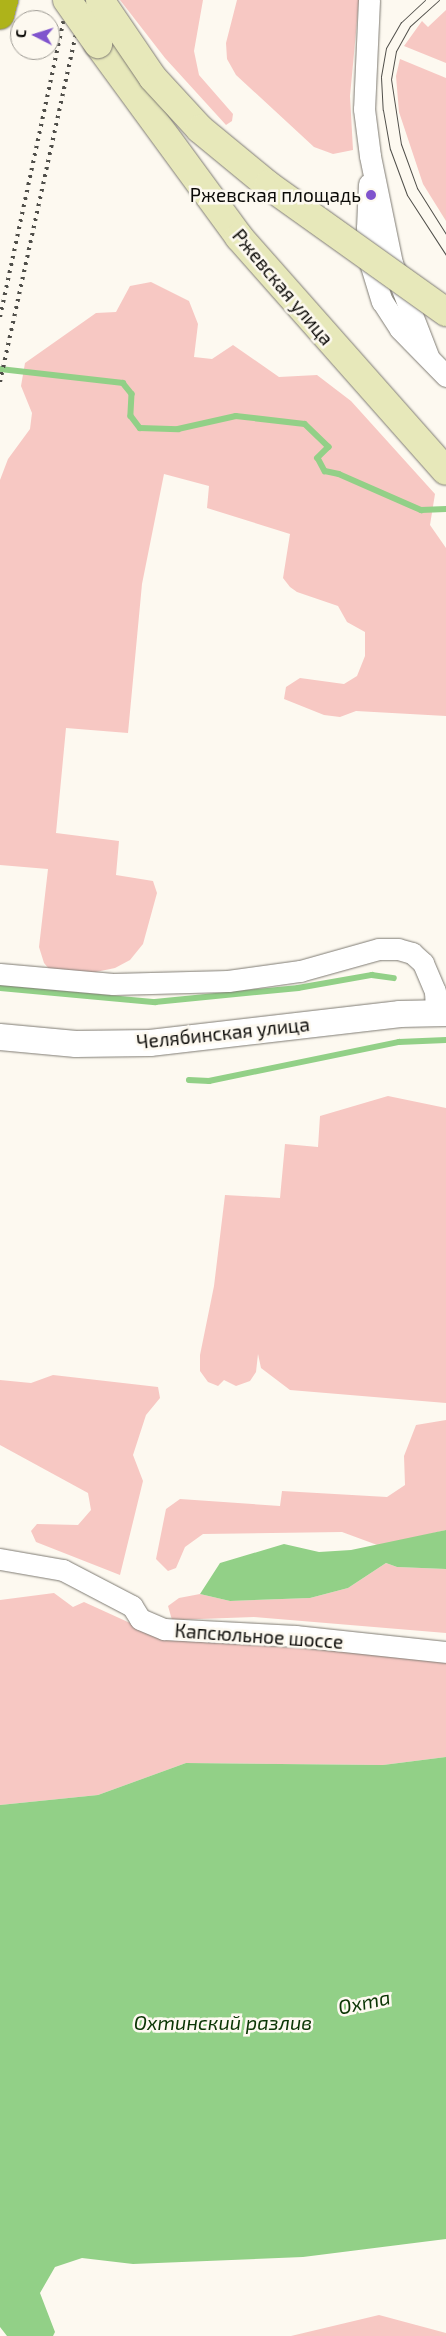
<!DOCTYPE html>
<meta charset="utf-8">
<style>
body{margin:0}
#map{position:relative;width:446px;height:2336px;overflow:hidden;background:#fdf9f0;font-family:"Exo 2",sans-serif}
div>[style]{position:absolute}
.green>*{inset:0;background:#f7c8c3}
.water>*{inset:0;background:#92d087}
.stream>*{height:5.5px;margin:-2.75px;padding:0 2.75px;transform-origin:2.75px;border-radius:2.75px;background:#92d087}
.roads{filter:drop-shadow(0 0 1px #7f7b73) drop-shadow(0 0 1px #7f7b73)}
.minor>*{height:21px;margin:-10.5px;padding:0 10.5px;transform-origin:10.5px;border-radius:10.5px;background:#fff}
.tertiary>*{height:26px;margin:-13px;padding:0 13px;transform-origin:13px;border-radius:13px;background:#fff}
.secondary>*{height:28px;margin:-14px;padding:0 14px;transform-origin:14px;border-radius:14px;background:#e7e8ba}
.motorway>*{height:28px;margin:-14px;padding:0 14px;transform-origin:14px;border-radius:14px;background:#aeb31a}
.tram>*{height:1px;margin:-0.5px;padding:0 0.5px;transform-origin:0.5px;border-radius:0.5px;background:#504f4a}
.rail>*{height:4px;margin-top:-2px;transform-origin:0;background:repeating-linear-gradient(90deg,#504f4a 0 2.5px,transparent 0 7.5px)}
.bridges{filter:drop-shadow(0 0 1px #7f7b73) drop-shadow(0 0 1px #7f7b73)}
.secondary-bridge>*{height:28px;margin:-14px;padding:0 14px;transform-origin:14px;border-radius:14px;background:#e7e8ba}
.dots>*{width:14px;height:14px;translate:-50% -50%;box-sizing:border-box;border:2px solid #fdf9f0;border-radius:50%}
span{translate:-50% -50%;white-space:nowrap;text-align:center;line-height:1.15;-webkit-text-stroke:5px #fdf9f0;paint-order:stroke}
.poi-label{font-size:19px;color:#0c0b08}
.right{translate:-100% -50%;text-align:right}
.street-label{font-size:19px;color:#0c0b08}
.water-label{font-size:20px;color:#0a3504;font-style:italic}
.north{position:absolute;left:10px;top:10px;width:50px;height:50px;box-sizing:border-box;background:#fdf9f0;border:1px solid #9d9a93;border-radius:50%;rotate:275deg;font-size:14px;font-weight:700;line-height:20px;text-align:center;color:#0c0b08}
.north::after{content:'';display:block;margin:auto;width:18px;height:22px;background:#8054cd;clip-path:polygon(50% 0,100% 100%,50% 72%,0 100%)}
</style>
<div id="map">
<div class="green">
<div style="clip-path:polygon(120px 0,203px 0,194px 51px,199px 75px,233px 114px,232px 121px,226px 125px,165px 58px)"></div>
<div style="clip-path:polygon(237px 0,359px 0,350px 96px,353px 150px,333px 154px,314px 147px,236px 75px,227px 59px,226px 43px)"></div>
<div style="clip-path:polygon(446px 10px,446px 63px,404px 46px,422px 21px,428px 27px)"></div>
<div style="clip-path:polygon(400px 59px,446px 78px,446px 221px,423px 184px,399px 112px,396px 76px)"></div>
<div style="clip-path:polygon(151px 282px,189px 301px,198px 324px,194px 357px,212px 359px,233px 345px,279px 377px,317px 375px,351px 401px,435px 494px,430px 525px,446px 548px,446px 716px,356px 711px,340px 717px,324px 715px,284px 699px,286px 687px,300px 678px,344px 684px,357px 676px,365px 656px,365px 632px,347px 622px,338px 606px,297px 592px,290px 587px,283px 578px,290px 534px,207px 508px,209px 486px,164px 474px,142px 584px,128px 733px,66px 728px,56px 833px,119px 841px,116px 875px,153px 881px,157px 893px,143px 944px,130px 960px,115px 968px,86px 974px,50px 970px,44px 963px,39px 947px,48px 869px,0 865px,0 480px,8px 459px,30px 429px,32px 413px,21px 386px,25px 363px,96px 313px,116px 312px,130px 286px)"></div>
<div style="clip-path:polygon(388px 1096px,446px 1108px,446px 1403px,290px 1390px,261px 1368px,258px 1354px,256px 1372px,250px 1381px,236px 1386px,224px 1380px,218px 1386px,208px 1382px,200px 1371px,200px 1355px,214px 1286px,225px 1195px,280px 1198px,285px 1144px,318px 1147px,320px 1116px)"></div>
<div style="clip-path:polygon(53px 1375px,158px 1387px,160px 1398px,146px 1415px,133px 1455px,143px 1481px,120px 1575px,36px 1542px,31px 1531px,37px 1524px,78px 1525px,91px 1510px,88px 1493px,0 1445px,0 1380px,31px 1383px)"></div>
<div style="clip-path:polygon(446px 1420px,446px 1530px,380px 1546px,342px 1532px,203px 1534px,185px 1547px,176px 1568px,168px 1571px,156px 1559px,166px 1509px,180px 1499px,280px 1506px,282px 1491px,387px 1497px,405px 1485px,404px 1456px,416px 1425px)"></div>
<div style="clip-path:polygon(386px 1563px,397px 1567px,446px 1569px,446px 1633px,254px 1617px,172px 1620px,168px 1606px,179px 1598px,200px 1594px,230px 1601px,310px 1598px,348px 1588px)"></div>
<div style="clip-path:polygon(54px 1593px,73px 1607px,84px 1602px,152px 1633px,181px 1640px,446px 1659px,446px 1757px,383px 1765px,186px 1763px,98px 1795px,0 1805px,0 1600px)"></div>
<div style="clip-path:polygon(379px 2315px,446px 2333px,446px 2336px,291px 2336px)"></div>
</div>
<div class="water">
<div style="clip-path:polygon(446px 1530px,446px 1569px,397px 1567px,386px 1563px,348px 1588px,310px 1598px,230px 1601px,200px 1594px,220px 1563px,284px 1544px,319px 1552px,351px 1550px)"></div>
<div style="clip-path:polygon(446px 1757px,446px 2239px,303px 2257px,133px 2264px,82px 2258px,55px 2267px,40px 2293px,55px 2332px,53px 2336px,7px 2336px,0 2327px,0 1805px,98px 1795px,186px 1763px,383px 1765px)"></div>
</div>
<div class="stream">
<div style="left:0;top:369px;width:124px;rotate:6.5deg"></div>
<div style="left:123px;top:383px;width:14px;rotate:51deg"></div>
<div style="left:132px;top:394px;width:22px;rotate:93deg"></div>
<div style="left:131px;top:416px;width:15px;rotate:53deg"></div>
<div style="left:140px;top:428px;width:38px;rotate:2deg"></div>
<div style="left:178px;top:429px;width:59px;rotate:-12.6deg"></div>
<div style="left:236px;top:416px;width:69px;rotate:6.6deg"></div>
<div style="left:305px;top:424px;width:33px;rotate:44deg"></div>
<div style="left:329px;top:447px;width:16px;rotate:135deg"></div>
<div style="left:318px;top:458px;width:15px;rotate:62deg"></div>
<div style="left:325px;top:471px;width:14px;rotate:12deg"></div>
<div style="left:339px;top:474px;width:90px;rotate:23.7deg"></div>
<div style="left:421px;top:510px;width:25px;rotate:-2deg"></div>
<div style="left:0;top:988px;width:156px;rotate:5.2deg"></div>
<div style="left:155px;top:1002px;width:144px;rotate:-5.6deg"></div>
<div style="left:298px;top:988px;width:75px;rotate:-10deg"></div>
<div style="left:372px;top:975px;width:22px;rotate:8deg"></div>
<div style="left:189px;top:1080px;width:20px;rotate:3deg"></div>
<div style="left:209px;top:1081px;width:194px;rotate:-11.6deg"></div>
<div style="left:399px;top:1042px;width:47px;rotate:-2.4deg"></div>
</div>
<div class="roads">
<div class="minor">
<div style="left:369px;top:0;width:109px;rotate:92.6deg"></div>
<div style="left:364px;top:109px;width:47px;rotate:82.7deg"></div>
<div style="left:370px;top:156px;width:109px;rotate:78.4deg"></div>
<div style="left:392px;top:263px;width:100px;rotate:68.8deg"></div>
<div style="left:369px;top:184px;width:44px;rotate:92.6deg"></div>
<div style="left:367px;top:228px;width:38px;rotate:84deg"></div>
<div style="left:371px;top:266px;width:37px;rotate:73deg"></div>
<div style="left:382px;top:301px;width:33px;rotate:57deg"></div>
<div style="left:400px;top:329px;width:66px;rotate:45.6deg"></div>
<div style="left:0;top:974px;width:113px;rotate:5.1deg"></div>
<div style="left:113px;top:984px;width:115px;rotate:-1.5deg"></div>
<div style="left:228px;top:981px;width:73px;rotate:-7.9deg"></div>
<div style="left:300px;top:971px;width:82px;rotate:-15.6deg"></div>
<div style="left:379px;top:949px;width:19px"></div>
<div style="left:398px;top:949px;width:15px;rotate:16deg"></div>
<div style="left:412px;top:953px;width:15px;rotate:42deg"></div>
<div style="left:423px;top:963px;width:30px;rotate:67deg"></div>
<div style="left:435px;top:991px;width:21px;rotate:87deg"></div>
<div style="left:0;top:1559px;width:64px;rotate:9.9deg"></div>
<div style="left:63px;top:1570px;width:78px;rotate:27.6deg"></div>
<div style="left:132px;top:1606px;width:15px;rotate:58deg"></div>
<div style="left:140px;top:1619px;width:26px;rotate:23deg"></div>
<div style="left:164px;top:1629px;width:132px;rotate:3deg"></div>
<div style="left:296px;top:1636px;width:151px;rotate:6.1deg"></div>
</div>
<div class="tertiary">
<div style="left:0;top:1037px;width:76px;rotate:5.3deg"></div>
<div style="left:76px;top:1044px;width:74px;rotate:-0.8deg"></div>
<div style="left:150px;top:1043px;width:252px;rotate:-6.6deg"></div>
<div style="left:400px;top:1014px;width:46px;rotate:-1.2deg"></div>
</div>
<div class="secondary">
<div style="left:98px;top:44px;width:239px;rotate:53.8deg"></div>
<div style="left:239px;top:237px;width:312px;rotate:48.5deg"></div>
</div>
<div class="motorway">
<div style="left:0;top:15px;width:16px;rotate:-75deg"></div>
</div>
</div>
<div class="tram">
<div style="left:425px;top:0;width:33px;rotate:137deg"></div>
<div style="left:401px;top:22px;width:30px;rotate:120deg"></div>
<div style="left:386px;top:48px;width:29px;rotate:100deg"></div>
<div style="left:381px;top:77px;width:33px;rotate:87deg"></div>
<div style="left:383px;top:110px;width:40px;rotate:80deg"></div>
<div style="left:390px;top:149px;width:49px;rotate:69.7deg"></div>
<div style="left:407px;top:195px;width:72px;rotate:57deg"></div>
<div style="left:439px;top:0;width:39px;rotate:138deg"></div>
<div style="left:410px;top:26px;width:29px;rotate:119deg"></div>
<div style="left:396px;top:51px;width:28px;rotate:100deg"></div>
<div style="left:391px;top:79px;width:66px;rotate:81.3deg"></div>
<div style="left:401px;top:144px;width:47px;rotate:70deg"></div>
<div style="left:417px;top:188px;width:54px;rotate:57.8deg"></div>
</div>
<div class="rail">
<div style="left:0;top:317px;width:324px;rotate:-77.9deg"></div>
<div style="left:0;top:382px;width:391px;rotate:-77.7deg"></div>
</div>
<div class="bridges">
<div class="secondary-bridge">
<div style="left:67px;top:0;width:54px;rotate:54.8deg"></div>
<div style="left:100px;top:0;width:94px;rotate:55.8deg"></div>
<div style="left:153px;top:78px;width:69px;rotate:47.3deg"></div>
<div style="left:200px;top:129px;width:88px;rotate:39.5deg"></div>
<div style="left:268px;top:185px;width:219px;rotate:35.5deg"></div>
</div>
</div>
<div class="dots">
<div style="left:371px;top:195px;background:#8054cd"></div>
</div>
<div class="poi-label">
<span class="right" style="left:361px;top:195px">Ржевская площадь</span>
</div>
<div class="street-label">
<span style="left:283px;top:287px;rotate:50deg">Ржевская улица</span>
<span style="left:223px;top:1033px;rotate:-6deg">Челябинская улица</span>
<span style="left:259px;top:1636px;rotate:4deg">Капсюльное шоссе</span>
</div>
<div class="water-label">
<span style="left:364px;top:2002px;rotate:-12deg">Охта</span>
<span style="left:223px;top:2022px">Охтинский разлив</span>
</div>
<div class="north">С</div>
</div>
